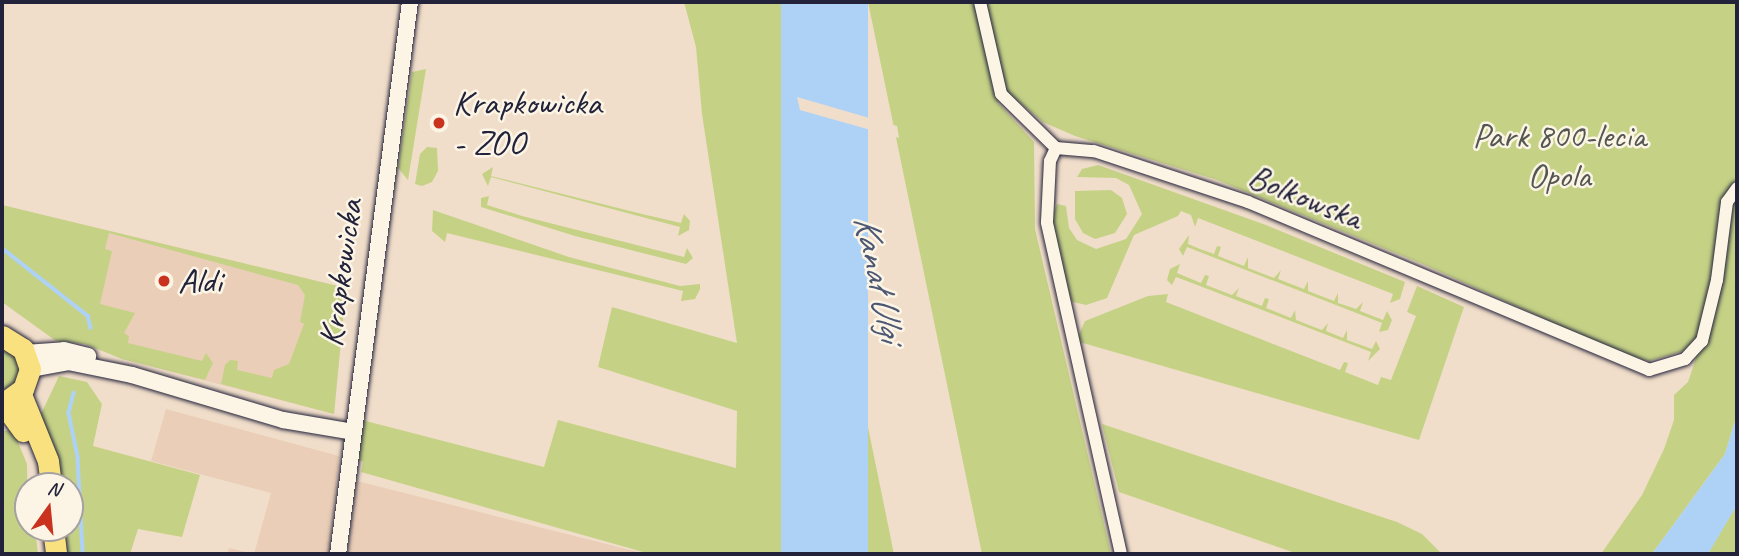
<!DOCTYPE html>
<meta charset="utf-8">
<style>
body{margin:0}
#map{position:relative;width:1739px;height:556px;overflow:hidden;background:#f1deca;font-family:Caveat,sans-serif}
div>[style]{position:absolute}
.built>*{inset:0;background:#eaceb7}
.green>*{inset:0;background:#c5d286}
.water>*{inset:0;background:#aed1f6;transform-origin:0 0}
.pier>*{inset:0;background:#f1deca}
.stream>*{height:3.5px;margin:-1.75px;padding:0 1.75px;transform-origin:1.75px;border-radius:1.75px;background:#aed1f6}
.roads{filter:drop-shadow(0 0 2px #22223b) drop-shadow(0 0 2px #22223b)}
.minor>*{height:12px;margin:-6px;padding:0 6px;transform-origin:6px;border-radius:6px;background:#fcf5e5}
.tertiary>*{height:16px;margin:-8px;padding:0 8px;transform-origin:8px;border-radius:8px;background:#fcf5e5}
.primary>*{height:21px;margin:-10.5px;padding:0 10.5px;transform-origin:10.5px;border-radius:10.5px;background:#fae180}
.dots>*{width:19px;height:19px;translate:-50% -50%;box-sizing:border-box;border:4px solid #fcf5e5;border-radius:50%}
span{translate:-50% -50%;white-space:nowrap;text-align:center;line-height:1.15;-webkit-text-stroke:5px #fcf5e5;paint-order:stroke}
.poi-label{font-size:35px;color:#22223b}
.left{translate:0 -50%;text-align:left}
.park-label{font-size:35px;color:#535752}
.street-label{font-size:35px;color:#22223b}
.water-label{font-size:37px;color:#4c5773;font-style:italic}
.frame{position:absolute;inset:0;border:4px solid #22223b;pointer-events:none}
.north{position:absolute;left:14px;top:472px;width:70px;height:70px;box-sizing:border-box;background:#fcf5e5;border:2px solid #a5a1a1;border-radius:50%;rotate:15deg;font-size:19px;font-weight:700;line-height:28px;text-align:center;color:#22223b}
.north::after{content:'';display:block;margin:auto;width:24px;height:32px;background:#c8321e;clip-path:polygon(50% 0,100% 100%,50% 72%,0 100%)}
</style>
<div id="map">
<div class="built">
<div style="clip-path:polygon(2px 205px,346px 288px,334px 414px,122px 359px)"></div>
<div style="clip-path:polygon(166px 409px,339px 456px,329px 554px,227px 554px,229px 548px,254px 554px,271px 493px,151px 461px)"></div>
<div style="clip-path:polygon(357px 481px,646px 554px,347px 554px)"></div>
</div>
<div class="green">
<div style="clip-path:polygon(684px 2px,781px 2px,894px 554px,650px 554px,361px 472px,363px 462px,356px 459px,362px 420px,544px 467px,558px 420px,736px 468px,737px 411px,598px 367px,612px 307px,737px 343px,702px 114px,696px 47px)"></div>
<div style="clip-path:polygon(868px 2px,1737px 2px,1737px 414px,1725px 454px,1652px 554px,1601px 554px,1642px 495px,1664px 449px,1674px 420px,1674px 395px,1688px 382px,1697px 355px,1690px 349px,1649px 361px,1627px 356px,1425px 265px,1217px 180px,1075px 136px,1043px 122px,1013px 97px,1001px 94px,998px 103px,1034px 142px,1035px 229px,1111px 554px,982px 554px)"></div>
<div style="clip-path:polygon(426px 69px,408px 180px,398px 168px,412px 72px)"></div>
<div style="clip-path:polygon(427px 147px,437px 148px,438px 171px,432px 182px,422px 186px,415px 184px,420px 154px)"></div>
<div style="clip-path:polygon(1098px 165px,1266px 225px,1405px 282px,1400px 299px,1390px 303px,1393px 294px,1198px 218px,1195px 227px,1191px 215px,1181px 211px,1178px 216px,1134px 235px,1107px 298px,1086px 305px,1073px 302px,1068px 296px,1051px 219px,1057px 204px,1066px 206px,1069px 228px,1077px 240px,1096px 249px,1126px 239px,1142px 214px,1129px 185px,1116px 178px,1077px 177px,1082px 169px)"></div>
<div style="clip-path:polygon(493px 167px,491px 176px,642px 214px,681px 223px,684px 214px,690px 221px,689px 230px,678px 236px,680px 227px,491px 177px,488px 186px,482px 174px)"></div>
<div style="clip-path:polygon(1111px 190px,1122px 198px,1127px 214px,1115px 233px,1095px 239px,1083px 233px,1075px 219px,1075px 191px)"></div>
<div style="clip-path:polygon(489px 196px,487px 205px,522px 216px,684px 257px,687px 248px,693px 258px,686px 264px,575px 236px,481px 207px,481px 198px)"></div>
<div style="clip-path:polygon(2px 205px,346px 288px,334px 414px,221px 384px,225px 365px,230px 360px,238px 361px,237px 370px,272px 378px,274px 370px,289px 364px,304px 324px,300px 322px,305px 295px,298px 285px,109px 233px,105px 249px,112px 251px,100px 304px,135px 313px,124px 333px,129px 336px,128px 343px,202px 361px,206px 353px,213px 363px,205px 380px,122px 359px,85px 344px,56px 341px,2px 302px)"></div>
<div style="clip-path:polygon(433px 210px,569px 257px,680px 286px,700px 284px,700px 289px,695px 299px,681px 301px,683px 291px,447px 233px,445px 242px,432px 231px)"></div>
<div style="clip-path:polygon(1189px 235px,1188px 244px,1200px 249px,1214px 254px,1217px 246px,1221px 247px,1218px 256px,1244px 266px,1248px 257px,1248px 268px,1274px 278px,1281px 270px,1278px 279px,1304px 289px,1308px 281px,1308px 291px,1334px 301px,1338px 293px,1338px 303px,1356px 309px,1363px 302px,1360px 311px,1383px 320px,1387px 311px,1392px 320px,1388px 330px,1379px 332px,1382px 323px,1187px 247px,1183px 256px,1179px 249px)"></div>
<div style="clip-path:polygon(1180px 264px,1177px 273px,1201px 283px,1205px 275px,1209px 276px,1206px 285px,1232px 295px,1239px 288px,1236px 296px,1262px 306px,1265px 298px,1269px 299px,1266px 308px,1291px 318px,1295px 310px,1296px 320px,1322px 330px,1328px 323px,1326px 331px,1343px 338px,1347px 330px,1347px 340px,1372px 349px,1376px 341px,1380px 349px,1368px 361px,1371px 352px,1192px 283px,1176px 277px,1172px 285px,1167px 280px,1170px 269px)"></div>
<div style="clip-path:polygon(1417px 286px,1464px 307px,1419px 440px,1076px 341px,1085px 321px,1148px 296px,1168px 294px,1166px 302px,1340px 370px,1344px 362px,1348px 363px,1345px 372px,1378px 385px,1381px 377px,1391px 380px,1416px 316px,1407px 312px)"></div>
<div style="clip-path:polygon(2px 346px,16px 355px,20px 368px,16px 381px,2px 391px)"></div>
<div style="clip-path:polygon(59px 376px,87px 382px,102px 404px,93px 446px,200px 475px,182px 537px,138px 529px,130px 554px,63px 554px,62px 528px,70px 528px,70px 486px,58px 486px,40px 416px)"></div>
<div style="clip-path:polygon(1102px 424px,1397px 522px,1422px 534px,1442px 554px,1298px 554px,1119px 492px)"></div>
<div style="clip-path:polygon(13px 430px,27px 464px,28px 528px,35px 528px,38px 554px,2px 554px,2px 431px)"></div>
<div style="clip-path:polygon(1737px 505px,1737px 554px,1708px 554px,1718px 536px)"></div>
</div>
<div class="water">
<div style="left:781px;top:2px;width:87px;height:563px"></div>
<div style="clip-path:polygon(1737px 414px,1737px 505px,1708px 554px,1652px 554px,1725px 454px)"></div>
</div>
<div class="pier">
<div style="clip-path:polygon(797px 97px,897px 126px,899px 138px,800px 110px)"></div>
</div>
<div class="stream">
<div style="left:2px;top:248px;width:110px;rotate:38.3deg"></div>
<div style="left:88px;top:316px;width:12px;rotate:76deg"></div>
<div style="left:74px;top:393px;width:21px;rotate:104deg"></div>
<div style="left:69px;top:413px;width:45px;rotate:78.4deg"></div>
<div style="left:78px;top:457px;width:97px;rotate:87deg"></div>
</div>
<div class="roads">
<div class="minor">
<div style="left:980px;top:2px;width:94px;rotate:77.1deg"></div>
<div style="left:1001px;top:94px;width:77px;rotate:44.5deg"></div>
<div style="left:1121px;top:554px;width:340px;rotate:-102.6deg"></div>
<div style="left:1047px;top:222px;width:61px;rotate:-87.2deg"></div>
<div style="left:1050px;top:161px;width:14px;rotate:-65deg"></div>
<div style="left:1056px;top:148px;width:38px;rotate:5deg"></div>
<div style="left:1094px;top:151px;width:162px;rotate:18.3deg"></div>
<div style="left:1248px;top:202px;width:435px;rotate:22.7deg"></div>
<div style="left:1649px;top:370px;width:38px;rotate:-17deg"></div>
<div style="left:1685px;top:359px;width:25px;rotate:-47deg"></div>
<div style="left:1702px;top:341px;width:63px;rotate:-76.2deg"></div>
<div style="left:1717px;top:280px;width:79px;rotate:-82.7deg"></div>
<div style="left:1727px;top:202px;width:17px;rotate:-54deg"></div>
</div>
<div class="tertiary">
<div style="left:25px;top:353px;width:39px;rotate:-4deg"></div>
<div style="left:64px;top:350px;width:25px;rotate:14deg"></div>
<div style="left:30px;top:369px;width:39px;rotate:-10deg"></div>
<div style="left:68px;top:362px;width:65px;rotate:11.5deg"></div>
<div style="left:132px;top:375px;width:158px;rotate:16.6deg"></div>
<div style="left:283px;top:420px;width:71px;rotate:9.7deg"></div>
<div style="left:338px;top:554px;width:557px;rotate:-82.57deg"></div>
</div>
<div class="primary">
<div style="left:2px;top:336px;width:25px;rotate:32deg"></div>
<div style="left:23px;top:349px;width:21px;rotate:71deg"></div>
<div style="left:30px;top:369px;width:21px;rotate:109deg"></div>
<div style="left:23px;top:389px;width:17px;rotate:144deg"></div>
<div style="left:20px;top:392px;width:74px;rotate:67.9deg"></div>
<div style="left:48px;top:461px;width:25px;rotate:83deg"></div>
<div style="left:2px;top:402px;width:36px;rotate:54deg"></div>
<div style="left:53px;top:528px;width:26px;rotate:83deg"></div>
</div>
</div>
<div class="dots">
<div style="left:439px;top:123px;background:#c8321e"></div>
<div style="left:164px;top:281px;background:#c8321e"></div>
</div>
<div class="poi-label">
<span class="left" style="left:453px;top:123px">Krapkowicka<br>- ZOO</span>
<span class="left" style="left:178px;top:281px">Aldi</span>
</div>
<div class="park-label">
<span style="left:1559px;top:156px">Park 800-lecia<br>Opola</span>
</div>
<div class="street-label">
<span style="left:1305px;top:197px;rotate:22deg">Bolkowska</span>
<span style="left:341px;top:273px;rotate:-82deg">Krapkowicka</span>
</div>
<div class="water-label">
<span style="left:879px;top:278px;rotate:78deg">Kanał Ulgi</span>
</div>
<div class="frame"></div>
<div class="north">N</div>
</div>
